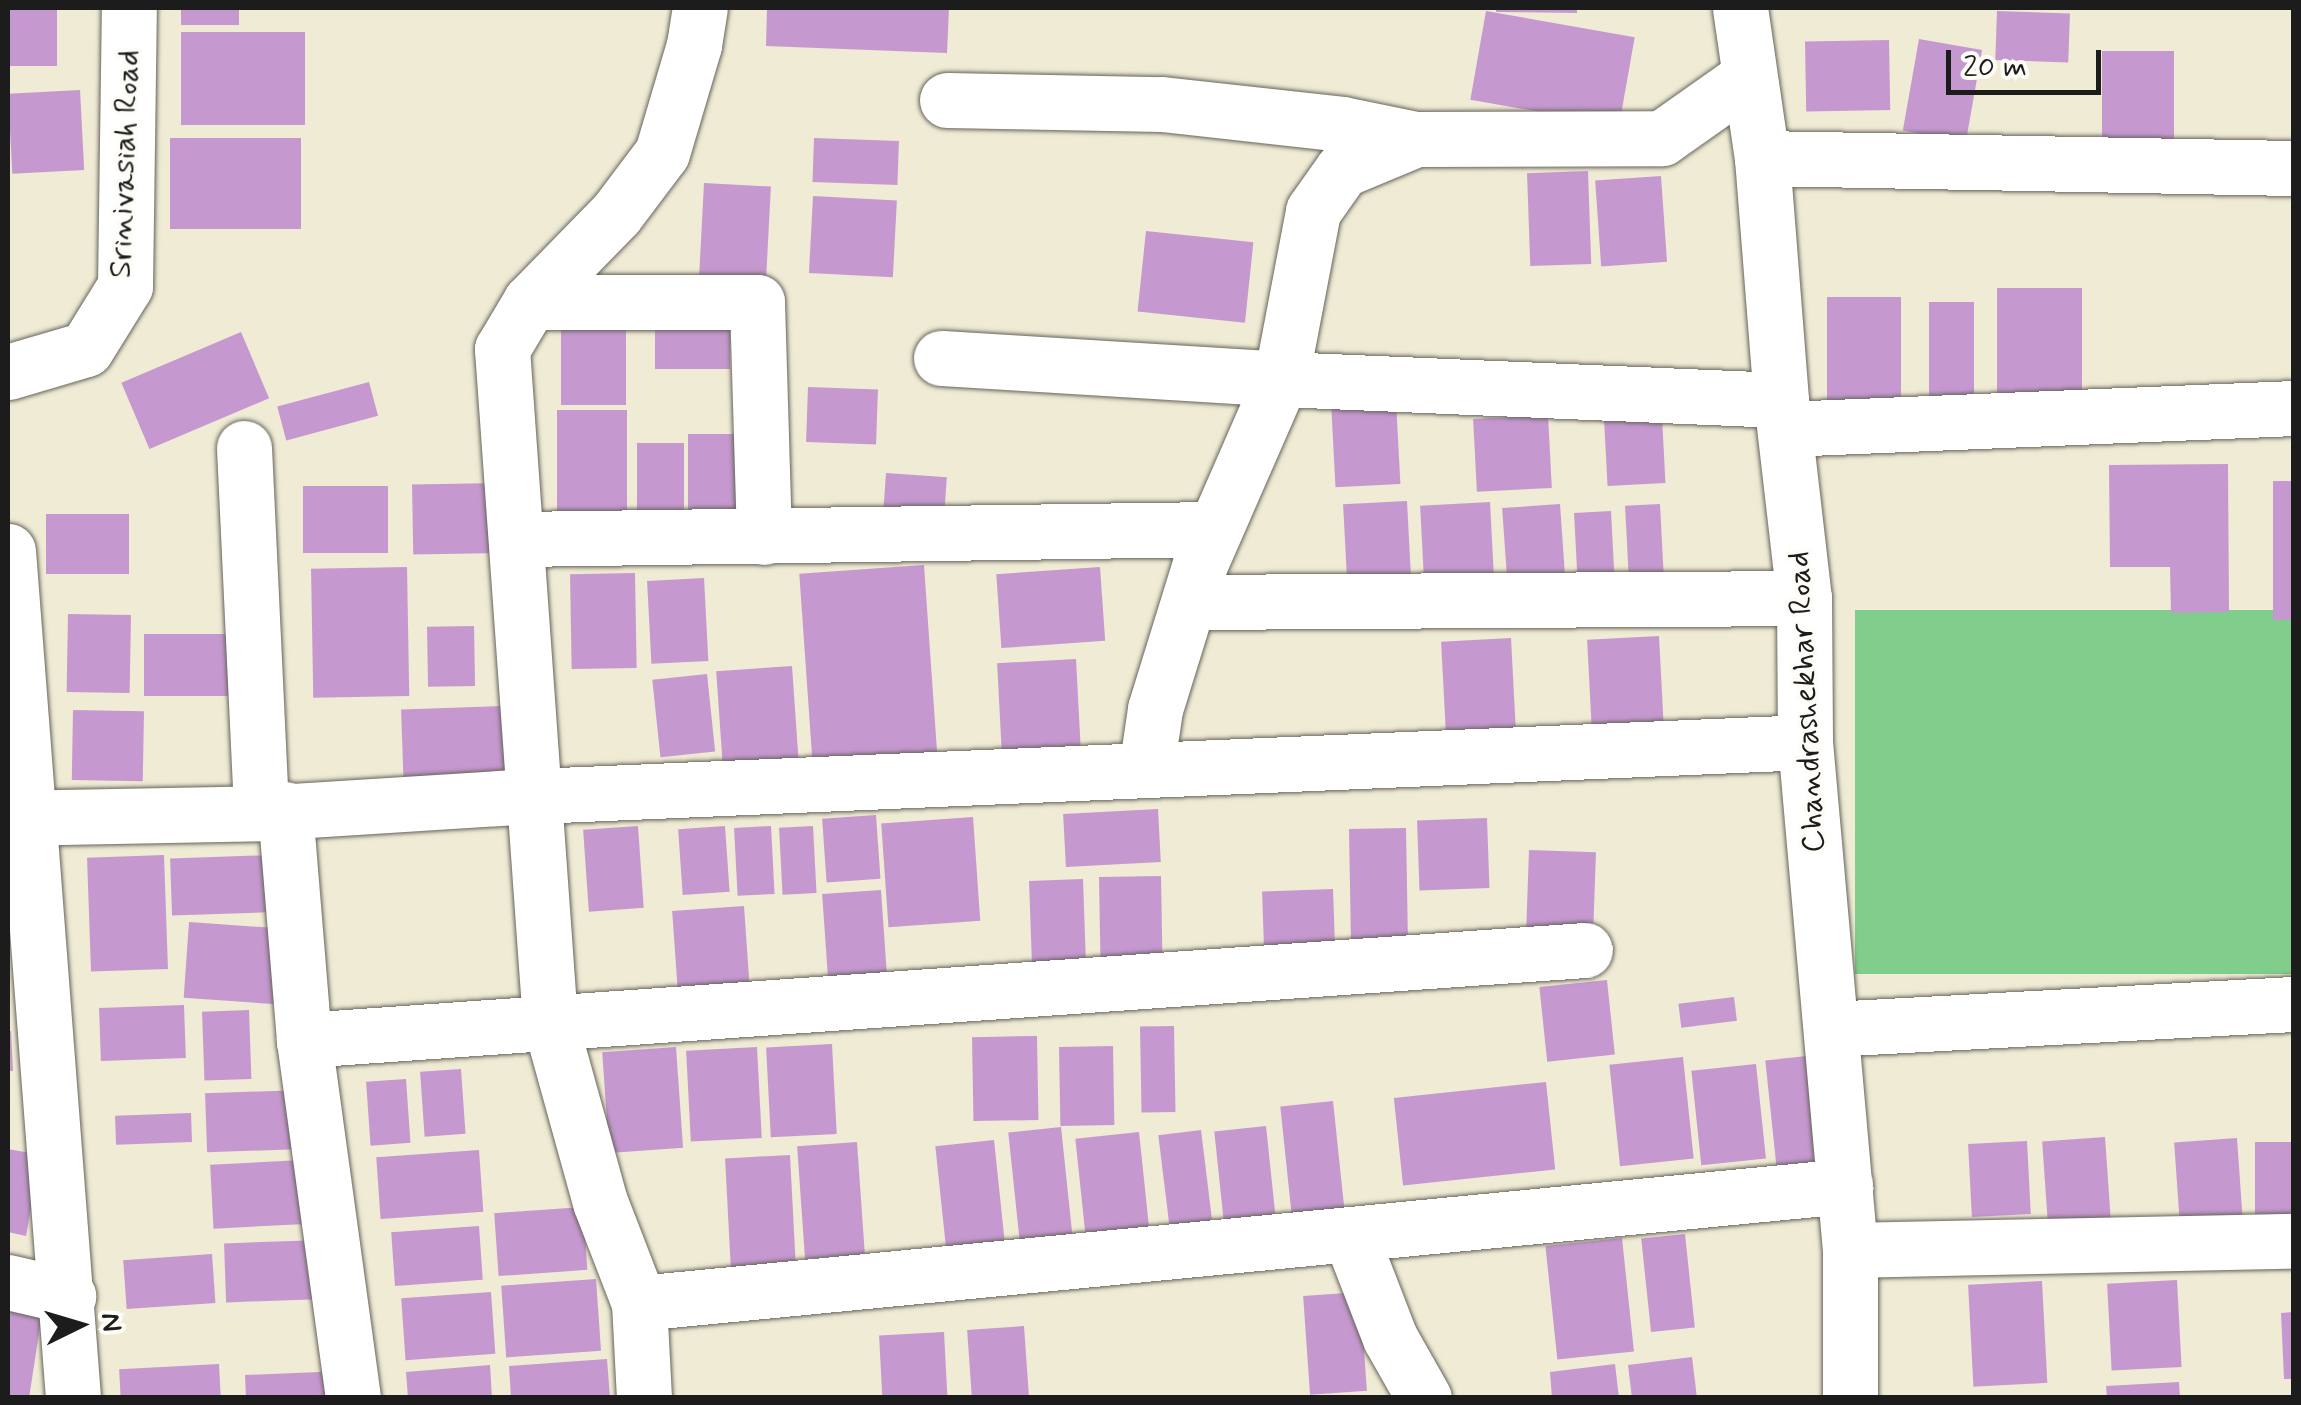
<!DOCTYPE html>
<style>
body{margin:0}
#map{position:relative;width:2301px;height:1405px;overflow:hidden;background:#f0ebd4;font-family:Mynerve,sans-serif}
div>[style]{position:absolute}
.green>*{inset:0;background:#80cd8c;transform-origin:0 0}
.building>*{inset:0;background:#c698d0;transform-origin:0 0}
.roads{filter:drop-shadow(0 0 2px #66645c) drop-shadow(0 0 2px #66645c)}
.minor>*{height:55px;margin:-27.5px;padding:0 27.5px;transform-origin:27.5px;border-radius:27.5px;background:#fff}
span{translate:-50% -50%;white-space:nowrap;text-align:center;line-height:1.15;-webkit-text-stroke:8px #fdfcf7;paint-order:stroke}
.street-label{font-size:32px;color:#1c1c1c}
.frame{position:absolute;inset:0;border:10px solid #1c1c1c;pointer-events:none}
.north{position:absolute;left:30px;top:1275px;width:100px;height:100px;-webkit-text-stroke:8px #fdfcf7;paint-order:stroke;rotate:85deg;font-size:28px;font-weight:700;line-height:40px;text-align:center;color:#1c1c1c}
.north::after{content:'';display:block;margin:auto;width:35px;height:45px;background:#1c1c1c;clip-path:polygon(50% 0,100% 100%,50% 72%,0 100%)}
.scale{position:absolute;left:1946px;top:50px;width:155px;height:45px;box-sizing:border-box;border:5px solid #1c1c1c;border-top:0;padding-left:12px;font-size:30px;line-height:35px;white-space:nowrap;color:#1c1c1c;-webkit-text-stroke:8px #fdfcf7;paint-order:stroke}
</style>
<div id="map">
<div class="green">
<div style="left:2293px;top:610px;width:364px;height:438px;rotate:90deg"></div>
</div>
<div class="building">
<div style="left:8px;top:8px;width:49px;height:58px"></div>
<div style="left:181px;top:8px;width:58px;height:17px"></div>
<div style="clip-path:polygon(767px 8px,949px 8px,947px 53px,766px 46px)"></div>
<div style="clip-path:polygon(1496px 8px,1577px 8px,1577px 13px,1496px 12px)"></div>
<div style="left:1486px;top:11px;width:151px;height:90px;rotate:10deg"></div>
<div style="left:1997px;top:11px;width:73px;height:49px;rotate:2deg"></div>
<div style="left:181px;top:32px;width:124px;height:93px"></div>
<div style="left:1919px;top:39px;width:64px;height:93px;rotate:10deg"></div>
<div style="left:1889px;top:40px;width:70px;height:84px;rotate:89deg"></div>
<div style="left:2102px;top:51px;width:72px;height:89px"></div>
<div style="left:80px;top:90px;width:80px;height:72px;rotate:87deg"></div>
<div style="left:170px;top:138px;width:131px;height:91px"></div>
<div style="left:814px;top:138px;width:85px;height:44px;rotate:2deg"></div>
<div style="left:1588px;top:171px;width:93px;height:61px;rotate:88deg"></div>
<div style="left:1661px;top:176px;width:86px;height:66px;rotate:86deg"></div>
<div style="left:704px;top:183px;width:67px;height:92px;rotate:3deg"></div>
<div style="left:813px;top:196px;width:84px;height:77px;rotate:3deg"></div>
<div style="left:1146px;top:231px;width:108px;height:81px;rotate:6deg"></div>
<div style="left:2082px;top:288px;width:128px;height:85px;rotate:90deg"></div>
<div style="left:1827px;top:297px;width:74px;height:124px"></div>
<div style="left:1974px;top:302px;width:118px;height:45px;rotate:90deg"></div>
<div style="left:730px;top:303px;width:66px;height:75px;rotate:90deg"></div>
<div style="left:561px;top:323px;width:65px;height:82px"></div>
<div style="left:241px;top:332px;width:72px;height:130px;rotate:67deg"></div>
<div style="left:369px;top:382px;width:35px;height:95px;rotate:75deg"></div>
<div style="left:808px;top:387px;width:70px;height:55px;rotate:2deg"></div>
<div style="left:1396px;top:400px;width:84px;height:65px;rotate:87deg"></div>
<div style="left:627px;top:410px;width:103px;height:70px;rotate:90deg"></div>
<div style="left:1548px;top:415px;width:73px;height:75px;rotate:87deg"></div>
<div style="left:1662px;top:417px;width:66px;height:58px;rotate:87deg"></div>
<div style="left:688px;top:434px;width:48px;height:82px"></div>
<div style="left:637px;top:443px;width:47px;height:69px"></div>
<div style="clip-path:polygon(2228px 464px,2229px 612px,2171px 613px,2170px 567px,2110px 567px,2109px 465px)"></div>
<div style="left:886px;top:473px;width:61px;height:44px;rotate:4deg"></div>
<div style="left:2273px;top:481px;width:21px;height:139px"></div>
<div style="left:500px;top:483px;width:70px;height:88px;rotate:89deg"></div>
<div style="left:303px;top:486px;width:85px;height:67px"></div>
<div style="left:1407px;top:501px;width:88px;height:64px;rotate:87deg"></div>
<div style="left:1490px;top:502px;width:82px;height:70px;rotate:87deg"></div>
<div style="left:1560px;top:504px;width:74px;height:58px;rotate:86deg"></div>
<div style="left:1660px;top:504px;width:82px;height:35px;rotate:87deg"></div>
<div style="left:1611px;top:511px;width:76px;height:37px;rotate:87deg"></div>
<div style="left:46px;top:514px;width:83px;height:60px"></div>
<div style="left:924px;top:565px;width:189px;height:125px;rotate:86deg"></div>
<div style="left:407px;top:567px;width:129px;height:96px;rotate:89deg"></div>
<div style="left:1100px;top:567px;width:74px;height:104px;rotate:86deg"></div>
<div style="left:635px;top:573px;width:95px;height:65px;rotate:89deg"></div>
<div style="left:704px;top:578px;width:83px;height:57px;rotate:87deg"></div>
<div style="left:68px;top:614px;width:63px;height:78px;rotate:1deg"></div>
<div style="left:474px;top:626px;width:60px;height:47px;rotate:89deg"></div>
<div style="left:144px;top:634px;width:84px;height:62px"></div>
<div style="left:1659px;top:636px;width:97px;height:72px;rotate:87deg"></div>
<div style="left:1511px;top:638px;width:96px;height:70px;rotate:87deg"></div>
<div style="left:1076px;top:659px;width:93px;height:79px;rotate:87deg"></div>
<div style="left:792px;top:666px;width:93px;height:76px;rotate:86deg"></div>
<div style="left:707px;top:674px;width:78px;height:55px;rotate:84deg"></div>
<div style="left:504px;top:706px;width:74px;height:103px;rotate:88deg"></div>
<div style="left:73px;top:710px;width:71px;height:70px;rotate:1deg"></div>
<div style="left:1158px;top:809px;width:53px;height:95px;rotate:87deg"></div>
<div style="left:876px;top:815px;width:64px;height:54px;rotate:86deg"></div>
<div style="left:973px;top:817px;width:104px;height:92px;rotate:86deg"></div>
<div style="left:1487px;top:818px;width:70px;height:70px;rotate:88deg"></div>
<div style="left:638px;top:826px;width:82px;height:55px;rotate:86deg"></div>
<div style="left:725px;top:826px;width:66px;height:47px;rotate:86deg"></div>
<div style="left:771px;top:826px;width:68px;height:37px;rotate:87deg"></div>
<div style="left:813px;top:826px;width:67px;height:34px;rotate:87deg"></div>
<div style="left:1406px;top:828px;width:110px;height:57px;rotate:89deg"></div>
<div style="left:1529px;top:850px;width:67px;height:78px;rotate:2deg"></div>
<div style="left:164px;top:855px;width:114px;height:77px;rotate:88deg"></div>
<div style="left:273px;top:855px;width:57px;height:103px;rotate:88deg"></div>
<div style="left:1161px;top:876px;width:96px;height:62px;rotate:89deg"></div>
<div style="left:1083px;top:879px;width:90px;height:54px;rotate:88deg"></div>
<div style="left:1333px;top:889px;width:62px;height:71px;rotate:88deg"></div>
<div style="left:881px;top:890px;width:99px;height:59px;rotate:86deg"></div>
<div style="left:744px;top:906px;width:96px;height:72px;rotate:86deg"></div>
<div style="left:189px;top:922px;width:97px;height:76px;rotate:4deg"></div>
<div style="left:1607px;top:980px;width:75px;height:68px;rotate:84deg"></div>
<div style="left:1734px;top:997px;width:24px;height:56px;rotate:83deg"></div>
<div style="left:184px;top:1005px;width:53px;height:85px;rotate:88deg"></div>
<div style="left:249px;top:1010px;width:69px;height:47px;rotate:88deg"></div>
<div style="left:1174px;top:1026px;width:86px;height:34px;rotate:89deg"></div>
<div style="clip-path:polygon(8px 1031px,11px 1031px,13px 1071px,8px 1071px)"></div>
<div style="left:1037px;top:1036px;width:84px;height:65px;rotate:89deg"></div>
<div style="left:832px;top:1044px;width:90px;height:66px;rotate:87deg"></div>
<div style="left:1113px;top:1046px;width:79px;height:54px;rotate:89deg"></div>
<div style="left:676px;top:1047px;width:101px;height:74px;rotate:86deg"></div>
<div style="left:757px;top:1047px;width:91px;height:71px;rotate:87deg"></div>
<div style="left:1817px;top:1055px;width:106px;height:52px;rotate:84deg"></div>
<div style="left:1683px;top:1057px;width:102px;height:74px;rotate:84deg"></div>
<div style="left:1756px;top:1064px;width:95px;height:65px;rotate:84deg"></div>
<div style="left:461px;top:1069px;width:65px;height:41px;rotate:86deg"></div>
<div style="left:406px;top:1079px;width:64px;height:40px;rotate:86deg"></div>
<div style="left:1546px;top:1082px;width:88px;height:153px;rotate:84deg"></div>
<div style="left:301px;top:1090px;width:59px;height:96px;rotate:88deg"></div>
<div style="left:1333px;top:1101px;width:108px;height:53px;rotate:84deg"></div>
<div style="left:191px;top:1113px;width:29px;height:76px;rotate:88deg"></div>
<div style="left:1266px;top:1126px;width:105px;height:52px;rotate:84deg"></div>
<div style="left:1061px;top:1127px;width:119px;height:53px;rotate:84deg"></div>
<div style="left:1201px;top:1130px;width:112px;height:43px;rotate:83deg"></div>
<div style="left:1139px;top:1132px;width:115px;height:64px;rotate:84deg"></div>
<div style="left:2105px;top:1137px;width:92px;height:63px;rotate:86deg"></div>
<div style="left:2237px;top:1138px;width:93px;height:63px;rotate:86deg"></div>
<div style="left:994px;top:1140px;width:119px;height:59px;rotate:84deg"></div>
<div style="left:2027px;top:1141px;width:73px;height:59px;rotate:87deg"></div>
<div style="left:857px;top:1142px;width:113px;height:60px;rotate:86deg"></div>
<div style="left:2294px;top:1142px;width:87px;height:39px;rotate:90deg"></div>
<div style="clip-path:polygon(8px 1149px,41px 1155px,26px 1236px,8px 1232px)"></div>
<div style="left:479px;top:1150px;width:62px;height:103px;rotate:86deg"></div>
<div style="left:790px;top:1155px;width:109px;height:65px;rotate:87deg"></div>
<div style="left:302px;top:1160px;width:64px;height:92px;rotate:87deg"></div>
<div style="left:583px;top:1207px;width:63px;height:89px;rotate:86deg"></div>
<div style="left:479px;top:1226px;width:54px;height:88px;rotate:86deg"></div>
<div style="left:1685px;top:1234px;width:94px;height:44px;rotate:84deg"></div>
<div style="left:1622px;top:1238px;width:114px;height:77px;rotate:84deg"></div>
<div style="left:322px;top:1240px;width:59px;height:98px;rotate:88deg"></div>
<div style="left:212px;top:1254px;width:49px;height:89px;rotate:86deg"></div>
<div style="left:596px;top:1279px;width:72px;height:95px;rotate:86deg"></div>
<div style="left:2177px;top:1280px;width:87px;height:70px;rotate:87deg"></div>
<div style="left:2042px;top:1281px;width:102px;height:74px;rotate:87deg"></div>
<div style="left:491px;top:1292px;width:62px;height:90px;rotate:86deg"></div>
<div style="left:1360px;top:1292px;width:99px;height:57px;rotate:86deg"></div>
<div style="clip-path:polygon(8px 1309px,42px 1314px,29px 1398px,8px 1395px)"></div>
<div style="clip-path:polygon(2294px 1312px,2294px 1379px,2284px 1379px,2281px 1313px)"></div>
<div style="left:1024px;top:1326px;width:72px;height:57px;rotate:86deg"></div>
<div style="left:944px;top:1332px;width:66px;height:65px;rotate:87deg"></div>
<div style="clip-path:polygon(1692px 1357px,1697px 1398px,1632px 1398px,1628px 1365px)"></div>
<div style="clip-path:polygon(607px 1359px,610px 1398px,511px 1398px,509px 1366px)"></div>
<div style="left:219px;top:1364px;width:34px;height:100px;rotate:87deg"></div>
<div style="clip-path:polygon(1615px 1364px,1619px 1398px,1552px 1398px,1550px 1372px)"></div>
<div style="clip-path:polygon(490px 1365px,492px 1398px,408px 1398px,406px 1372px)"></div>
<div style="clip-path:polygon(342px 1371px,343px 1398px,246px 1398px,245px 1375px)"></div>
<div style="clip-path:polygon(2179px 1382px,2180px 1398px,2107px 1398px,2106px 1386px)"></div>
</div>
<div class="roads">
<div class="minor">
<div style="left:1740px;top:8px;width:152px;rotate:81.7deg"></div>
<div style="left:1762px;top:158px;width:243px;rotate:85.5deg"></div>
<div style="left:1781px;top:400px;width:199px;rotate:83.4deg"></div>
<div style="left:1804px;top:598px;width:144px;rotate:89.6deg"></div>
<div style="left:1805px;top:742px;width:510px;rotate:84.94deg"></div>
<div style="left:1850px;top:1250px;width:148px;rotate:90deg"></div>
<div style="left:947px;top:100px;width:215px;rotate:1.1deg"></div>
<div style="left:1162px;top:104px;width:181px;rotate:6.3deg"></div>
<div style="left:1342px;top:124px;width:76px;rotate:11.5deg"></div>
<div style="left:1762px;top:158px;width:532px;rotate:1.08deg"></div>
<div style="left:530px;top:302px;width:227px"></div>
<div style="left:757px;top:302px;width:235px;rotate:88.3deg"></div>
<div style="left:941px;top:358px;width:341px;rotate:3.5deg"></div>
<div style="left:1281px;top:379px;width:171px;rotate:-79.2deg"></div>
<div style="left:1313px;top:211px;width:50px;rotate:-54.7deg"></div>
<div style="left:1342px;top:170px;width:80px;rotate:-22.7deg"></div>
<div style="left:1416px;top:139px;width:246px;rotate:-0.2deg"></div>
<div style="left:1662px;top:138px;width:104px;rotate:-35.2deg"></div>
<div style="left:8px;top:372px;width:81px;rotate:-16.4deg"></div>
<div style="left:86px;top:349px;width:74px;rotate:-58.2deg"></div>
<div style="left:125px;top:286px;width:278px;rotate:-89.2deg"></div>
<div style="left:1785px;top:429px;width:509px;rotate:-2.36deg"></div>
<div style="left:244px;top:448px;width:365px;rotate:87.3deg"></div>
<div style="left:517px;top:539px;width:698px;rotate:-0.82deg"></div>
<div style="left:8px;top:551px;width:849px;rotate:85.61deg"></div>
<div style="left:1189px;top:602px;width:615px;rotate:-0.37deg"></div>
<div style="left:1146px;top:770px;width:62px;rotate:-81.6deg"></div>
<div style="left:1155px;top:709px;width:152px;rotate:-72.8deg"></div>
<div style="left:1200px;top:564px;width:202px;rotate:-66.4deg"></div>
<div style="left:1281px;top:379px;width:500px;rotate:2.41deg"></div>
<div style="left:285px;top:809px;width:232px;rotate:85.3deg"></div>
<div style="left:304px;top:1040px;width:361px;rotate:82.2deg"></div>
<div style="left:8px;top:818px;width:253px;rotate:-1.1deg"></div>
<div style="left:261px;top:813px;width:275px;rotate:-3.6deg"></div>
<div style="left:535px;top:796px;width:1271px;rotate:-2.43deg"></div>
<div style="left:1831px;top:1029px;width:464px;rotate:-3.1deg"></div>
<div style="left:304px;top:1040px;width:1284px;rotate:-4.02deg"></div>
<div style="left:1351px;top:1237px;width:108px;rotate:68.9deg"></div>
<div style="left:1390px;top:1338px;width:69px;rotate:60.5deg"></div>
<div style="left:1850px;top:1250px;width:444px;rotate:-1.2deg"></div>
<div style="left:8px;top:1282px;width:62px;rotate:13.1deg"></div>
<div style="left:639px;top:1303px;width:1212px;rotate:-5.54deg"></div>
<div style="left:644px;top:1398px;width:95px;rotate:-93deg"></div>
<div style="left:639px;top:1303px;width:108px;rotate:-111.1deg"></div>
<div style="left:600px;top:1202px;width:187px;rotate:-105.5deg"></div>
<div style="left:550px;top:1022px;width:675px;rotate:-94.08deg"></div>
<div style="left:502px;top:349px;width:55px;rotate:-59.2deg"></div>
<div style="left:530px;top:302px;width:123px;rotate:-45.7deg"></div>
<div style="left:616px;top:214px;width:76px;rotate:-53deg"></div>
<div style="left:662px;top:153px;width:113px;rotate:-73.5deg"></div>
<div style="left:694px;top:45px;width:37px;rotate:-81deg"></div>
</div>
</div>
<div class="street-label">
<span style="left:125px;top:164px;rotate:-88deg">Srinivasiah Road</span>
<span style="left:1807px;top:702px;rotate:-93deg">Chandrashekhar Road</span>
</div>
<div class="frame"></div>
<div class="north">N</div>
<div class="scale">20 m</div>
</div>
